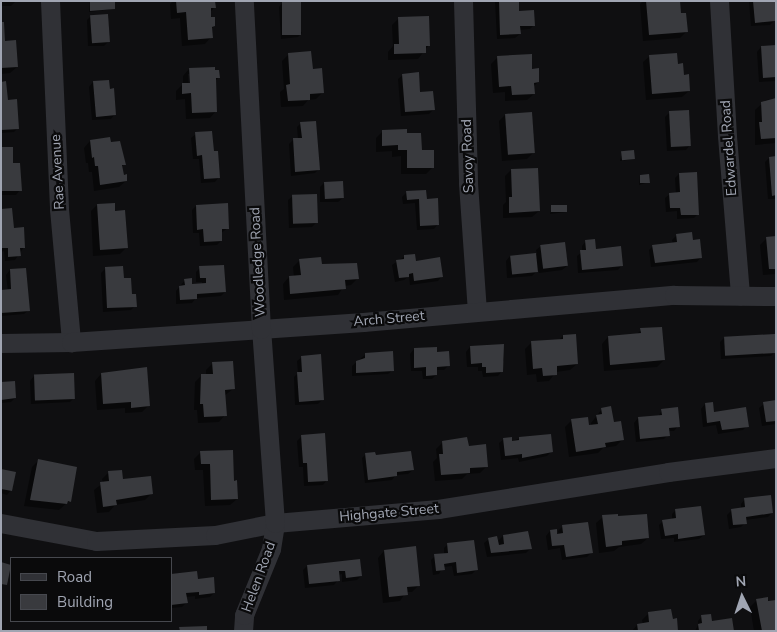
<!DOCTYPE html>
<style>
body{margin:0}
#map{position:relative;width:777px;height:632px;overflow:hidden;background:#0f0f11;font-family:"Nunito Sans",sans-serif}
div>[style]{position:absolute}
.shadow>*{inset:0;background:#0007}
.building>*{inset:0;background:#393a3e;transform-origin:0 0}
.minor>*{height:19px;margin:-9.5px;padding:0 9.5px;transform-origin:9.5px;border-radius:9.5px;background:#303136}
span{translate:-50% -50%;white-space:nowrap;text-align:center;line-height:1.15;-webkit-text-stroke:4.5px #0a0a0b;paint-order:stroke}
.street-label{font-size:14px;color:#a0a5b2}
.frame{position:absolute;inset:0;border:2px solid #a0a5b2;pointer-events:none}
.legend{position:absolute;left:10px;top:557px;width:162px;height:65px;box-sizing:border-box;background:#0a0a0b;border:1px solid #46484e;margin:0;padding:6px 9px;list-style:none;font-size:15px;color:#a0a5b2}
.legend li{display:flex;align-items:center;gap:10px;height:25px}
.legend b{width:25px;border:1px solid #46484e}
.north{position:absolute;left:717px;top:572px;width:50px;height:50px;-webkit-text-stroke:4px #0a0a0b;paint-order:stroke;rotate:356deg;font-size:14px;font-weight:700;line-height:20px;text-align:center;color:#a0a5b2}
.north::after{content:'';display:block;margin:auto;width:18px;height:22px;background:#a0a5b2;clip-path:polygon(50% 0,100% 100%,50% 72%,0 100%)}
</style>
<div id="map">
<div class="shadow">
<div style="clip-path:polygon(1px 1px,15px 1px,15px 2px,11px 6px,1px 6px)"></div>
<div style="clip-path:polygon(173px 1px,214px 1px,214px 8px,210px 12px,214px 26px,211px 29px,211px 37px,205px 44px,182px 46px,180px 18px,171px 19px,170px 4px)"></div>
<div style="clip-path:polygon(495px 1px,517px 1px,518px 12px,534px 25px,530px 29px,519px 30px,520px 34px,515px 38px,497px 39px)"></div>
<div style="clip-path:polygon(643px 1px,679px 1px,680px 15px,687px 31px,680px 38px,643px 41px,640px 4px)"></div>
<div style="clip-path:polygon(749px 1px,776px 1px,774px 21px,770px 25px,751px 26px)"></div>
<div style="clip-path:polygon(90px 2px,114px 9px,89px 12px)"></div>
<div style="clip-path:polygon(283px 2px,302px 33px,298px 37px,281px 39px,279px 7px)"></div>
<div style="clip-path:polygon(91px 16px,109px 41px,104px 46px,88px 46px,87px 20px)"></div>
<div style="clip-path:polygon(399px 18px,429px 45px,418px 59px,388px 60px,388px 52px,393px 46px,392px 25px)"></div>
<div style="clip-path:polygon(1px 23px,4px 43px,17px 67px,10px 73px,1px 74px)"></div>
<div style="clip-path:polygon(761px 47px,776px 47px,776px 81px,759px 82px,757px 52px)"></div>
<div style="clip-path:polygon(289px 54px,311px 70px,322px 93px,316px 99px,308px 100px,303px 106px,281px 107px,280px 92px,284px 89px,282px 61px)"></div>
<div style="clip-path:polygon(650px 56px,676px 65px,689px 91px,682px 97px,646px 100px,643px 62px)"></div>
<div style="clip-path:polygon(498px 57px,531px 70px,538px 82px,533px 87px,534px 94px,527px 100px,505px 101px,505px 92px,493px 93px,491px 64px)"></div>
<div style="clip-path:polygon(evenodd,189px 69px,218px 78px,215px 81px,216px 111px,210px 118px,186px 119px,185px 99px,176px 100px,176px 91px,183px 84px,183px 76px,189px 69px,188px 74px,190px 74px,191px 89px,189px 89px,188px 74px)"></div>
<div style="clip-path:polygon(403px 75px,433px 110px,429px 114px,401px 116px,398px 79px)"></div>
<div style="clip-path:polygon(93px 82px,115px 114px,111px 119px,92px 120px,89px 87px)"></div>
<div style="clip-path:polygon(1px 83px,18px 128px,14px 132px,1px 133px)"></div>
<div style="clip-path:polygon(776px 99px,776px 143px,755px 145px,755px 110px,766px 100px)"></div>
<div style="clip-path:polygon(688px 111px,690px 145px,686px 150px,667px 151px,665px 117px,669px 113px)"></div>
<div style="clip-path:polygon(506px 114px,533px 153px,527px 159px,502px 161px,499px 121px)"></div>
<div style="clip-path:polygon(301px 123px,319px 169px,315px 173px,291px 176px,289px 144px,293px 140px,298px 139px,297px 127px)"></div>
<div style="clip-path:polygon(383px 131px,406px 134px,433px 167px,426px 174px,401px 174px,401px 156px,392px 157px,392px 151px,376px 152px,376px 138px)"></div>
<div style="clip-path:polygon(196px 134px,213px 152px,219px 177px,215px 182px,201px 183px,199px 159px,193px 159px,191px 138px)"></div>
<div style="clip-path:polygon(90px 141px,124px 164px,121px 167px,123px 176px,126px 181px,119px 187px,94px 191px,92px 172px,89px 172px,88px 163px,86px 163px,84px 148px)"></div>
<div style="clip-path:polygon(1px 149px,12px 164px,20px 190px,16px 195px,1px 195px)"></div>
<div style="clip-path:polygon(622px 152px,633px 159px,620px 161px)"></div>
<div style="clip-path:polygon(769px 158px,776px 158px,776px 199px,768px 199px,765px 162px)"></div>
<div style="clip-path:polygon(511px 170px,539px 211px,532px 217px,503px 218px,503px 205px,506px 202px,505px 176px)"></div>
<div style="clip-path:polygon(679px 174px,698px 214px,694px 218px,677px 219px,677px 211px,666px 212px,665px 198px,670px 194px,676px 194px,675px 178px)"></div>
<div style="clip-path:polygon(640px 176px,649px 182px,639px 185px)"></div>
<div style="clip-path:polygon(324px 183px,343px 198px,338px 202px,320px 202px,320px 187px)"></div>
<div style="clip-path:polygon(407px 192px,426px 200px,438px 224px,434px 229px,417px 230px,415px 203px,403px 204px,402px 197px)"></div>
<div style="clip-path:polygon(293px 196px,316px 223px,312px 227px,289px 228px,288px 200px)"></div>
<div style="clip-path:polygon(97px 205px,114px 212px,126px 248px,120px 254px,93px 256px,91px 211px)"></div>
<div style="clip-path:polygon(196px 206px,228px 228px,221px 233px,221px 241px,217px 245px,200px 246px,199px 233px,193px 233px,192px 210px)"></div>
<div style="clip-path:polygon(552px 207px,566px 212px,550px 214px)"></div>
<div style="clip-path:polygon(1px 210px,24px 247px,15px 260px,5px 261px,4px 251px,1px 252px)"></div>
<div style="clip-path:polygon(677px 235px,692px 242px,701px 257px,697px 262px,651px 267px,649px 250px,653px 246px,673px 244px,672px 240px)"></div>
<div style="clip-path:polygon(776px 237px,776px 274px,763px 275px,760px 245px,767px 238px)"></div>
<div style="clip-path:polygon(586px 241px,595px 250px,622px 265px,618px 270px,578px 273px,577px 256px,582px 252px,582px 246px)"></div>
<div style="clip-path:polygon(541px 246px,567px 266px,562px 270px,539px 273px,538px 270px,532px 276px,507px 278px,506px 261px,510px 256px,537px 254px,536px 250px)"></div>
<div style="clip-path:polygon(405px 256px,415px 262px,442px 276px,438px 281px,410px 285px,409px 276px,404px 280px,395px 282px,392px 265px)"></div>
<div style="clip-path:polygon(300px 260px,321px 265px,358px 278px,351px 285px,344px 286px,338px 295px,284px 300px,283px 284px,289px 277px,294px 277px,293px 267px)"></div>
<div style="clip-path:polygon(200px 268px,225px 292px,221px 296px,196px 298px,192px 303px,176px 304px,176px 291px,185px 280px,191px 286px,202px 285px,202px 282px,196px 282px,196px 272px)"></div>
<div style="clip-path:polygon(105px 269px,123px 279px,135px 306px,131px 310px,103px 312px,101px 273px)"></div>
<div style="clip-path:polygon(10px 270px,29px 310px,24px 314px,1px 316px,1px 291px,8px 291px,6px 275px)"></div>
<div style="clip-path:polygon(641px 330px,664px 360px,657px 367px,604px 371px,602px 344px,608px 337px,636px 335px)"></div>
<div style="clip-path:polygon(563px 336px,577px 364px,570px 370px,556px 372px,549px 381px,537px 382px,536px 374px,527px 375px,525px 349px,532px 342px,559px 340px)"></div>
<div style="clip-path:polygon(724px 338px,775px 352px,771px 356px,721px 359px,720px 342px)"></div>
<div style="clip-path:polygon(503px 345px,504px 360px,502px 363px,502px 371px,498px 376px,483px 377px,482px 371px,478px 371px,478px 367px,467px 367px,466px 352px,470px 347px)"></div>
<div style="clip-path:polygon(414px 349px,436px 353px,448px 366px,444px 370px,436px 370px,436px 375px,432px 379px,423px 379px,422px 371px,411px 371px,410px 354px)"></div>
<div style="clip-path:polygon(366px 354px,393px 370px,388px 374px,352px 376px,352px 366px)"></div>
<div style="clip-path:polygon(302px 357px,322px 400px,318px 404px,295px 405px,294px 377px,298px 373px,297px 361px)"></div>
<div style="clip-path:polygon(213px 363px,233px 389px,224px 396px,225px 415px,219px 422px,198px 423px,197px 410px,194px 410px,195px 382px,201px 376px,206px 375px,206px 370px)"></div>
<div style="clip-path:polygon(101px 374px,148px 406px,142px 412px,125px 413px,125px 408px,97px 410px,95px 381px)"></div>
<div style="clip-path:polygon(34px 376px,74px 398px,70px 402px,31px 404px,30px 381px)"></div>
<div style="clip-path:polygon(1px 384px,15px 398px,11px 402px,1px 403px)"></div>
<div style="clip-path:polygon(776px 402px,776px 424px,762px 426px,759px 408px,764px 404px)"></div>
<div style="clip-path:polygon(705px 404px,713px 413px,747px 426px,743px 430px,718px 434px,716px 425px,703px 427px,701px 409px)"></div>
<div style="clip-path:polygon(602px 409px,623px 439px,616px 446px,603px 448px,598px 453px,569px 457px,565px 427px,571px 421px,587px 418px,588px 427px,591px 426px,591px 423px)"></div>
<div style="clip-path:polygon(662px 410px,678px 426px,674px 431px,668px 431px,668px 435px,664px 439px,636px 442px,634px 423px,638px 418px,658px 417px)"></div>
<div style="clip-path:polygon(302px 436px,327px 480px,323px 485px,304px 486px,303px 467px,299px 467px,297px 441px)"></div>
<div style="clip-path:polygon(520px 438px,551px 452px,547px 456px,519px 462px,518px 458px,501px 460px,499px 443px,504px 439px,511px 442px)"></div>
<div style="clip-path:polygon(443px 442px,468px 447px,487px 466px,480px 473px,467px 474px,462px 479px,435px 481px,433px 462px,437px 458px,436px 449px)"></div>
<div style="clip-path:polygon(201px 452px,233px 482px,237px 499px,230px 505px,205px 506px,203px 470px,195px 470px,194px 459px)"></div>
<div style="clip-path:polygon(366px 454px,374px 457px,413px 470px,408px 474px,396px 475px,392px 480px,365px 483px,362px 458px)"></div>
<div style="clip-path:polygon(39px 460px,69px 501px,59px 510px,24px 506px,32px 467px)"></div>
<div style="clip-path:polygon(1px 470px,11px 490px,7px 495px,1px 493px)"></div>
<div style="clip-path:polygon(109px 472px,122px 480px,152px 493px,145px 500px,115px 505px,109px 512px,97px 513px,94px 490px,103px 483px,102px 479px)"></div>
<div style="clip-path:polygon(745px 499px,772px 513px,768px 517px,745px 520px,745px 523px,741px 527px,729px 529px,727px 515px,732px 510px,741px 509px,741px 504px)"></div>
<div style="clip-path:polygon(676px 510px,704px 535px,699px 539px,674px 542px,674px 538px,661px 539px,659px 525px,663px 521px,672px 520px,672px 514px)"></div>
<div style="clip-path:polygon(603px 517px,648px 538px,641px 544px,619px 547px,614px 551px,599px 553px,596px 523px)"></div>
<div style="clip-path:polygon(562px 527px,591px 553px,587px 557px,562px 560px,560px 548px,548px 550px,546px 536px,550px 531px,555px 531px,556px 535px,559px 535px,558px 531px)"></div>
<div style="clip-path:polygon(503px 536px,530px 549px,526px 553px,487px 557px,484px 543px,489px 539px,497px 542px)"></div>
<div style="clip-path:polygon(448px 544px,476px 570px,472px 574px,454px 576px,452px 566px,443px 567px,439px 574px,433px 575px,431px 560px,435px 556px,444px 555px,444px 548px)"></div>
<div style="clip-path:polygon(384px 551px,419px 585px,412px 592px,406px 592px,400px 601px,383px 603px,378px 558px)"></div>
<div style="clip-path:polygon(359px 560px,361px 576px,357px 580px,342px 582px,342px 574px,338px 575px,338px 580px,334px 585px,305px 588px,303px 570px,307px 566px)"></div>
<div style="clip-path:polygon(171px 575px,197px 581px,214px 593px,210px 597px,195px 599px,195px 596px,186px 597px,186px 603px,182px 607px,171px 608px)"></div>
<div style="clip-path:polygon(757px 600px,776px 601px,776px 631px,754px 631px,750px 607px)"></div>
<div style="clip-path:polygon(649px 613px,672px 620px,677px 631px,632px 631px,637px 625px,643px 624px,642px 620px)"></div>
<div style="clip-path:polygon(702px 616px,710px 622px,733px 631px,695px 631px,698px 625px,698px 621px)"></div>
</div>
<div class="building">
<div style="clip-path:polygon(90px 1px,115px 1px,115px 9px,90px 11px)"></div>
<div style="clip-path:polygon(176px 1px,215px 1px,216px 8px,211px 8px,211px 17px,215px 17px,215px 26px,212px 27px,213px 38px,188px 40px,186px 12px,177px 13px)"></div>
<div style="left:282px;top:1px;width:19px;height:34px"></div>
<div style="clip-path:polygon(499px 1px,519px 1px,519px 11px,534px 10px,535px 26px,520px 26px,521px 34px,500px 35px)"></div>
<div style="clip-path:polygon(646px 1px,680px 1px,681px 13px,686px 13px,688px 32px,649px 35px)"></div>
<div style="clip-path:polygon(753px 1px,776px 1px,775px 21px,755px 23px)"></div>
<div style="left:108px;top:14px;width:28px;height:18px;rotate:86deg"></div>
<div style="clip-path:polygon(429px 16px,430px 46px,426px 46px,426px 53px,394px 54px,394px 44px,399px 44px,398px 17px)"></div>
<div style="clip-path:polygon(1px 22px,4px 22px,5px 41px,16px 40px,18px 67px,1px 68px)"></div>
<div style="clip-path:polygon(776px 45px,776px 77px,763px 78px,761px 46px)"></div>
<div style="clip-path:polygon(311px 51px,313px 69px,322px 68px,324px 93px,310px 94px,310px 100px,288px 101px,286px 85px,290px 84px,288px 53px)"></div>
<div style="clip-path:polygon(677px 53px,678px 64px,683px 63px,684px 75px,689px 74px,690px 91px,652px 94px,649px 55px)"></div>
<div style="clip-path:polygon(532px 54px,532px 69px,539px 68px,539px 82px,534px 83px,535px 94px,512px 95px,511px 86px,499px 87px,497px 56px)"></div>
<div style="clip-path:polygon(215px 67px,215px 70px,219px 70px,220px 78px,216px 78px,217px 112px,192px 113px,191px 93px,182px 94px,182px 83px,190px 83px,189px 68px)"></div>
<div style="clip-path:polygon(419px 72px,420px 92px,433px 91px,435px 110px,405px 112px,402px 74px)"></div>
<div style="clip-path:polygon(109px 80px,110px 89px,114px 88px,116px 115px,96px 117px,93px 81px)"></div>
<div style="clip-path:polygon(6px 81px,8px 100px,17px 99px,19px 129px,1px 130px,1px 82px)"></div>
<div style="clip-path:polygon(776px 98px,776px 138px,761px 139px,759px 122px,762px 122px,761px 102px)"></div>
<div style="left:689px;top:110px;width:36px;height:20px;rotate:87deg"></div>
<div style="left:532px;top:112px;width:41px;height:27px;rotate:86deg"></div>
<div style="clip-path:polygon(316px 121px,320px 170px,295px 172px,293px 138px,302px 138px,300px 122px)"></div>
<div style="clip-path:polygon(407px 129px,407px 133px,421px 133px,422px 150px,434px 150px,434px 168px,407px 168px,407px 150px,398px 150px,398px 145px,382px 146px,382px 130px)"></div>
<div style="clip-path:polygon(212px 131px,214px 151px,218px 151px,220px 178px,204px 179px,202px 155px,197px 156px,195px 132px)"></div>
<div style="clip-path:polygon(110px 137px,111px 142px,120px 141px,126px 165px,122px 165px,124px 175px,127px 174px,127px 181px,100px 185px,98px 166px,95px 166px,94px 157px,92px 158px,90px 140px)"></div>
<div style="clip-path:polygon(1px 147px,13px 147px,13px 163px,20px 163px,22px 191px,2px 191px)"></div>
<div style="left:634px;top:150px;width:9px;height:13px;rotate:84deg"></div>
<div style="clip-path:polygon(776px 156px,776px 195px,772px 196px,769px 157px)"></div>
<div style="clip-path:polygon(538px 168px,540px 211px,509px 213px,509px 197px,512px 197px,511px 169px)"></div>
<div style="clip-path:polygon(697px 172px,699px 215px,681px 215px,680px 208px,670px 208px,669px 193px,680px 192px,679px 173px)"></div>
<div style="clip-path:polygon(649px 174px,650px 183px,640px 183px,640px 175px)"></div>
<div style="left:343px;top:181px;width:17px;height:19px;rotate:87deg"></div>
<div style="clip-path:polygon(426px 190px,427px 199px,438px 198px,439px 225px,420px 226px,419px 199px,407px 200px,406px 191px)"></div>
<div style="left:317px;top:194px;width:29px;height:25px;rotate:88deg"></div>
<div style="clip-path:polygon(115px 203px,115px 211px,125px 210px,128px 248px,100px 250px,97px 204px)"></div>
<div style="clip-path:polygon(228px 203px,229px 229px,222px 229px,222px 241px,204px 242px,203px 229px,197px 230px,196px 205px)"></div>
<div style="left:567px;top:205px;width:7px;height:16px;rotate:90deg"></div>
<div style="clip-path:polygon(12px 208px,14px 228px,24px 227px,25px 248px,20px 248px,21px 256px,8px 257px,8px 248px,1px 248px,1px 209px)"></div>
<div style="clip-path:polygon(692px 232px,693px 240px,700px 239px,702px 258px,655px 263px,652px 245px,677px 242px,676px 234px)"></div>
<div style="clip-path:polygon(776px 236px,776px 269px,769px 269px,766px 237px)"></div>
<div style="clip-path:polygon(595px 239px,596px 249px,621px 246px,623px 266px,582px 270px,580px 250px,586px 250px,585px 240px)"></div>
<div style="left:565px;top:242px;width:24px;height:25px;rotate:83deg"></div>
<div style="left:536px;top:253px;width:19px;height:26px;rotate:84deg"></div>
<div style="clip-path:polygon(415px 254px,416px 261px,440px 257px,443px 277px,414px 281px,413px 273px,409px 274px,409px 277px,399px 278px,396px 260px,404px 259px,404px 255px)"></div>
<div style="clip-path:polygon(321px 257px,322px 264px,357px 263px,359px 279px,345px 280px,346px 289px,290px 294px,289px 276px,301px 275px,299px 259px)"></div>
<div style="clip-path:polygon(224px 265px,226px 292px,197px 294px,197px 299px,180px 300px,179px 286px,185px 285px,184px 279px,192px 278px,192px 284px,206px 283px,206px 278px,200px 278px,199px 266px)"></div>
<div style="clip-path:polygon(123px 266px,124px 278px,131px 278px,132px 294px,136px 294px,137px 307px,107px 308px,105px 267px)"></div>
<div style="clip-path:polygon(26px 268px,30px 311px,1px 313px,1px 290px,11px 289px,10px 269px)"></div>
<div style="clip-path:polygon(662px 327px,665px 360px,610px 365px,608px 336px,641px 333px,640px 328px)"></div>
<div style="clip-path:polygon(576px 334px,578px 364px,557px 366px,557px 375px,543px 376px,542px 368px,533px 369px,531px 341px,563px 339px,563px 335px)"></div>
<div style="left:775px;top:334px;width:19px;height:51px;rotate:87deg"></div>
<div style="clip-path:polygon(504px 344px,503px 372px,486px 373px,486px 367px,482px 367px,482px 363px,471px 364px,470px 346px)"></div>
<div style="clip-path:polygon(437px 347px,437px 352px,449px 351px,450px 366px,437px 367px,437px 375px,426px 376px,426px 367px,414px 368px,414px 348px)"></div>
<div style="clip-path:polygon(393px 351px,394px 371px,356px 373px,356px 361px,365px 358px,365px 353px)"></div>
<div style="clip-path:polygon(321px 354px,324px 400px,299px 402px,297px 372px,302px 372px,301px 356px)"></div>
<div style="clip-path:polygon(233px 361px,235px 389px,225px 390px,227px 416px,204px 417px,203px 404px,200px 404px,201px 374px,213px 374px,212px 362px)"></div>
<div style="clip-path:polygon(147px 367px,150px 406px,131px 408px,131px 402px,103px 404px,101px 373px)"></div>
<div style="left:74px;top:373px;width:26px;height:40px;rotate:88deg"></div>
<div style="clip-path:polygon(15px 381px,16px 398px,1px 400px,1px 382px)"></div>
<div style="clip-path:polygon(776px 400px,776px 421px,766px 422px,763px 402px)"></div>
<div style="clip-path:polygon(713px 402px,714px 412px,746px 407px,749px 427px,722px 430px,720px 421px,707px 423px,705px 403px)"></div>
<div style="clip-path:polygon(611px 406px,614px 422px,621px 421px,624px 440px,605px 443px,606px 447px,576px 452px,571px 419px,588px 417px,589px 425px,598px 424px,596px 415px,602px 414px,601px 408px)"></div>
<div style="clip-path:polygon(678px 407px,680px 427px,669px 428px,670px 436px,640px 439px,638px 417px,662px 415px,661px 409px)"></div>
<div style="clip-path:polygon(325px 433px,328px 481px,308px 482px,307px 463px,303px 463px,301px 435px)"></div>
<div style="clip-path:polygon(551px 434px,553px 452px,522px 458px,522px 454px,505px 456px,503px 438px,512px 437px,512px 441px,519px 440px,519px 437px)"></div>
<div style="clip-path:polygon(467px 437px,469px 446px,486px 444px,488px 467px,470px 468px,470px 473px,441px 475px,439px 454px,443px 454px,442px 441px)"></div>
<div style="clip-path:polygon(233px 450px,234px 481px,237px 480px,238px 499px,211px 500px,210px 464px,201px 464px,200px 451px)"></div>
<div style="clip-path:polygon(411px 451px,414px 470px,397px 472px,397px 476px,368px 480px,365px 453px,375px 452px,376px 455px)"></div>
<div style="clip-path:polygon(38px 459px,77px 467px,71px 502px,68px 501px,67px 504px,30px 500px)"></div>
<div style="clip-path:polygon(1px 469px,16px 472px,12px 491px,1px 489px)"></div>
<div style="clip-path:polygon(122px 470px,123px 479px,151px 476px,153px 494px,116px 500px,117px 505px,103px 507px,100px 482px,109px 481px,108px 471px)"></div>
<div style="clip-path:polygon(771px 495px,773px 513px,746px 517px,747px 524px,733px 525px,731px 509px,745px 507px,744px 498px)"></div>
<div style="clip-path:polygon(701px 506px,705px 535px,678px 539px,678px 534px,665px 536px,662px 520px,676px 518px,675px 509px)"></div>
<div style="clip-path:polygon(618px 514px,618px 516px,647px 514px,649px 538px,622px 541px,622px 545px,606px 547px,602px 515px)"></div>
<div style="clip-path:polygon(588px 522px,593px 553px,566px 557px,564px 545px,552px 546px,550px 530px,557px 529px,557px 534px,563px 533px,562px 525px)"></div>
<div style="clip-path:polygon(528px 531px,532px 549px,491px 553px,488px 538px,497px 536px,499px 545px,504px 544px,503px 535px)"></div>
<div style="clip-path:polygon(474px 540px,478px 570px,457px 573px,456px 562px,444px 564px,445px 570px,436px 571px,434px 554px,448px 553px,447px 543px)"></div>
<div style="clip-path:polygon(416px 546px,420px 586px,407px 587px,408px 595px,389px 597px,384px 550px)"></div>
<div style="clip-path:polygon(360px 559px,362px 576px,346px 578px,345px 571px,339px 571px,340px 581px,309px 584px,307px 565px)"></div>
<div style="clip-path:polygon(1px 562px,11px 565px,7px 585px,1px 584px)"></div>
<div style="clip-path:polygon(197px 571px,198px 579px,214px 577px,215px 593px,199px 595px,199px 592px,186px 593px,188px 603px,171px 605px,171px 574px)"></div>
<div style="clip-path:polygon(768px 597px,768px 601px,776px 600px,776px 630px,762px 631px,756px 599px)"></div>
<div style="clip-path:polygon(671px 609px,673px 619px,677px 618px,678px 631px,638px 631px,637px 624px,649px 622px,648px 612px)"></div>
<div style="clip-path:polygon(711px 614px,712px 621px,732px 618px,734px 631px,699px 631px,698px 624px,702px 623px,701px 615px)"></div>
<div style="clip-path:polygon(207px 626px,207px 631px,180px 631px,179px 627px)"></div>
</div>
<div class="minor">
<div style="left:50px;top:1px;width:208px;rotate:87.5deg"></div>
<div style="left:59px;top:209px;width:134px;rotate:84.8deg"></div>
<div style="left:463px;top:1px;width:182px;rotate:88.4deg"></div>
<div style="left:468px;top:183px;width:128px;rotate:86deg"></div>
<div style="left:719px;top:1px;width:135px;rotate:86.6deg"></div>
<div style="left:727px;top:136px;width:160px;rotate:85.3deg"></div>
<div style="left:1px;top:343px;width:70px;rotate:-0.8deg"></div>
<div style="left:71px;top:342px;width:293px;rotate:-3.9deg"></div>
<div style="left:363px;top:322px;width:312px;rotate:-5deg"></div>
<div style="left:674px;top:295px;width:102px;rotate:0.6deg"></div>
<div style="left:1px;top:523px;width:97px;rotate:10.7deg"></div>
<div style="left:96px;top:541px;width:119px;rotate:-2.9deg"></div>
<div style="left:215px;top:535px;width:61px;rotate:-11.3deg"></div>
<div style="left:275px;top:523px;width:164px;rotate:-4.9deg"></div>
<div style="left:438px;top:509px;width:233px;rotate:-9.1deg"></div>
<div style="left:668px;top:472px;width:109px;rotate:-7.4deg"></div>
<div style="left:243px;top:631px;width:16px;rotate:-86deg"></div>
<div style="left:244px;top:615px;width:71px;rotate:-67.8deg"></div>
<div style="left:271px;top:549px;width:26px;rotate:-81deg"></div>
<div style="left:275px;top:523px;width:195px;rotate:-94.1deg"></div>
<div style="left:261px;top:329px;width:328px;rotate:-93deg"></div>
</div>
<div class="street-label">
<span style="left:729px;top:148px;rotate:-94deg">Edwardel Road</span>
<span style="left:468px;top:156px;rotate:-92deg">Savoy Road</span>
<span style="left:58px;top:172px;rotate:-93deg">Rae Avenue</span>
<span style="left:258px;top:262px;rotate:-93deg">Woodledge Road</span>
<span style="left:389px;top:319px;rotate:-5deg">Arch Street</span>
<span style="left:389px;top:513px;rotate:-5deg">Highgate Street</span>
<span style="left:259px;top:577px;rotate:-70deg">Helen Road</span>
</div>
<div class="frame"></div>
<ul class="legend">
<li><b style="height:6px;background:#303136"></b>Road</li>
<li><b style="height:14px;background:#393a3e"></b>Building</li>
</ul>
<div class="north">N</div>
</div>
